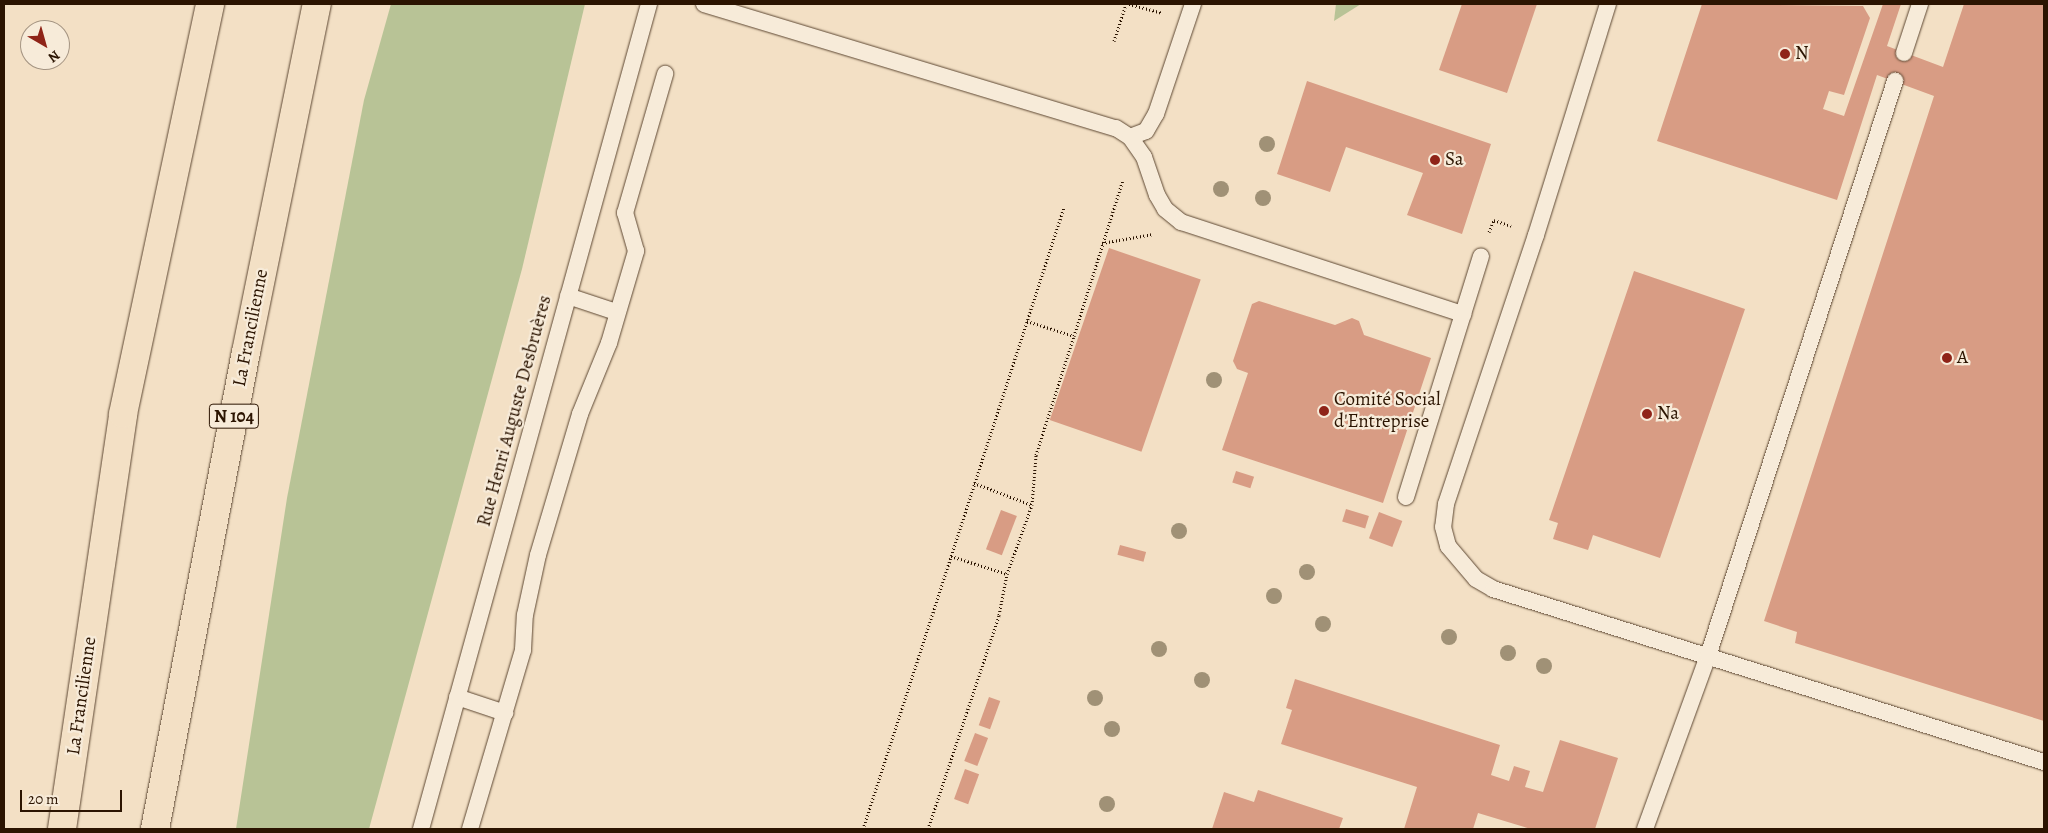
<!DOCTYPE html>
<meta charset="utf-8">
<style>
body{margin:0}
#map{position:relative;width:2048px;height:833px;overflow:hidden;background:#f3e0c5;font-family:Alegreya,serif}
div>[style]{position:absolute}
.green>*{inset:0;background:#b8c396}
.building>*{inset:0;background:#d89c84;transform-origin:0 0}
.path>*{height:3px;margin-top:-1.5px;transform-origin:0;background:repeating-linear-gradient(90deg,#2b1401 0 1px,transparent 0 3.5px)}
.roads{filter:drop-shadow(0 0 1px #5d4732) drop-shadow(0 0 1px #5d4732)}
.service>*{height:16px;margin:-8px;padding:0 8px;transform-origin:8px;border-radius:8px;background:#f7ebd9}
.trunk>*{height:28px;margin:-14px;padding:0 14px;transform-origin:14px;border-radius:14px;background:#f3e0c5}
.trees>*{width:16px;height:16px;margin:-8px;border-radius:50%;background:#a09176}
.dots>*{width:14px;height:14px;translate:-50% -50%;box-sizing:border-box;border:2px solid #f7ebd9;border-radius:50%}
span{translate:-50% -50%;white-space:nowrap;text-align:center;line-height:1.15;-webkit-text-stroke:4.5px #f7ebd9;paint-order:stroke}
.shield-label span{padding:1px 4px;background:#f7ebd9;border:1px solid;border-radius:4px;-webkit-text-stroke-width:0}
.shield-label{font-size:18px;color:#2b1401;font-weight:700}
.poi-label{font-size:19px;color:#2b1401}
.left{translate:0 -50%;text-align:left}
.street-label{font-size:19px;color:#2b1401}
.frame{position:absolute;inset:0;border:5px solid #2b1401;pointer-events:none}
.north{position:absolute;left:20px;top:20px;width:50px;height:50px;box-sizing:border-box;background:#f7ebd9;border:1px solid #a59583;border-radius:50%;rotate:142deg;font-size:14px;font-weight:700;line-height:20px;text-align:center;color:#2b1401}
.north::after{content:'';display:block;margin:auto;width:18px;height:22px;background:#8f2418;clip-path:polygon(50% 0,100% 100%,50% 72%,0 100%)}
.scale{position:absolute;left:20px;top:790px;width:102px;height:22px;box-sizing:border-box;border:2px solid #2b1401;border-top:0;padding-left:6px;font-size:15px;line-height:18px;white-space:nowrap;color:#2b1401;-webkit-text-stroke:4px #f7ebd9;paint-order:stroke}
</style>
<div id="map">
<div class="green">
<div style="clip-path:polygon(391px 4px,585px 4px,522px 269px,369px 829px,236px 829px,287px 498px,364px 100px)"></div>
<div style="clip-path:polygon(1336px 4px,1361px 4px,1334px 21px)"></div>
</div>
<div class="building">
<div style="clip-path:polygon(1462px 4px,1537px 4px,1507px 93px,1439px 70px)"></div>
<div style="clip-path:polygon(1702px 4px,1863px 6px,1870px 18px,1844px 95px,1829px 91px,1823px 109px,1844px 116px,1883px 4px,1901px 4px,1887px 46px,1943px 67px,1964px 4px,2044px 4px,2044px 721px,1795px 643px,1797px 632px,1764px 621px,1934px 96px,1877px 75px,1837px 200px,1657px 141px)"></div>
<div style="clip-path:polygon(1307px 81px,1491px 144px,1462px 234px,1407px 215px,1423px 173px,1346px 147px,1330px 192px,1277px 174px)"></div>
<div style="left:1109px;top:248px;width:97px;height:182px;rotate:19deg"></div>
<div style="clip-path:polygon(1634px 271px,1745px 309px,1660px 558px,1593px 535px,1588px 550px,1553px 539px,1558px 523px,1549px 520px)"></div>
<div style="clip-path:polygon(1259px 301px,1335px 325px,1352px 318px,1359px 321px,1364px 335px,1431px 358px,1383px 503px,1222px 450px,1248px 373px,1237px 369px,1233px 361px,1252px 304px)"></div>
<div style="left:1236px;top:471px;width:19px;height:12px;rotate:18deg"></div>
<div style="left:1346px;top:509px;width:24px;height:13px;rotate:17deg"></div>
<div style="left:1001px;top:510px;width:17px;height:42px;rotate:21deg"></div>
<div style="left:1379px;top:512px;width:25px;height:28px;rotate:21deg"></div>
<div style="left:1120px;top:545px;width:27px;height:10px;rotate:15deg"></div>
<div style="clip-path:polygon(1295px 679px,1500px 745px,1491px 775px,1509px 781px,1514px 766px,1530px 771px,1525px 787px,1543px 792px,1560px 740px,1618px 758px,1595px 829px,1531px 829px,1478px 813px,1473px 829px,1404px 829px,1417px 787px,1281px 744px,1292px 710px,1286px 708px)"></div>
<div style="left:989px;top:697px;width:12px;height:30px;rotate:20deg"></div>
<div style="left:975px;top:733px;width:14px;height:30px;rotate:21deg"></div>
<div style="left:965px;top:769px;width:15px;height:32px;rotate:20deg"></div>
<div style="clip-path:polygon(1258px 790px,1343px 818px,1339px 829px,1212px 829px,1224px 792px,1254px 802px)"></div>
</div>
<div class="path">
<div style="left:1129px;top:4px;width:34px;rotate:15deg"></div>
<div style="left:1114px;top:41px;width:39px;rotate:-72deg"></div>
<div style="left:1489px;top:232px;width:13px;rotate:-67deg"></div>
<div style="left:1494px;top:220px;width:18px;rotate:19deg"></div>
<div style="left:1102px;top:243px;width:52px;rotate:-10deg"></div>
<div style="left:1027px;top:321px;width:49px;rotate:17.7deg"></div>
<div style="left:1074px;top:336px;width:164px;rotate:-72.6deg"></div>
<div style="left:974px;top:483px;width:62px;rotate:20.8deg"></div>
<div style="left:1032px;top:505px;width:50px;rotate:-85.4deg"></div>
<div style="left:1036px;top:455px;width:125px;rotate:-72.3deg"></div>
<div style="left:951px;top:556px;width:59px;rotate:17.8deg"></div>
<div style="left:1007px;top:574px;width:73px;rotate:-70.1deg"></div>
<div style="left:863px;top:829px;width:654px;rotate:-72.09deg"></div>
<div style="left:928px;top:829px;width:225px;rotate:-71.6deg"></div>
<div style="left:999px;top:615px;width:42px;rotate:-79deg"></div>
</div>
<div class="roads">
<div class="service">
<div style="left:704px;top:4px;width:430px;rotate:16.8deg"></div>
<div style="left:1116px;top:128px;width:17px;rotate:33deg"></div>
<div style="left:1130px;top:137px;width:24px;rotate:55deg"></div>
<div style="left:1144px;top:157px;width:40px;rotate:71.1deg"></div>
<div style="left:1157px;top:195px;width:16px;rotate:60deg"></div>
<div style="left:1165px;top:209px;width:21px;rotate:39deg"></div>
<div style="left:1181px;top:222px;width:297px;rotate:18.1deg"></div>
<div style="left:1608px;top:4px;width:242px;rotate:107.3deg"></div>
<div style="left:1536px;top:235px;width:284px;rotate:108.5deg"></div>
<div style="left:1446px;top:504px;width:23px;rotate:97deg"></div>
<div style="left:1443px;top:527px;width:20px;rotate:75deg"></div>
<div style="left:1448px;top:546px;width:43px;rotate:49.7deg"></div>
<div style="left:1476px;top:579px;width:20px;rotate:30deg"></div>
<div style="left:1493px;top:589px;width:578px;rotate:17.43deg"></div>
<div style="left:1904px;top:53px;width:52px;rotate:-71.9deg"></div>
<div style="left:1130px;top:137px;width:17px;rotate:-21deg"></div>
<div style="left:1146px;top:131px;width:20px;rotate:-60deg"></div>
<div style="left:1156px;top:114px;width:116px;rotate:-71.4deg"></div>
<div style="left:568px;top:296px;width:51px;rotate:18.4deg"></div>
<div style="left:1406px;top:497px;width:252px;rotate:-72.7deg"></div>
<div style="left:457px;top:697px;width:51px;rotate:18.4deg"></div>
<div style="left:421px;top:829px;width:856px;rotate:-74.55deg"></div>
<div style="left:470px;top:829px;width:187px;rotate:-73.5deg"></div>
<div style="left:523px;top:650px;width:35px;rotate:-87deg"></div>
<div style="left:525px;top:615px;width:61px;rotate:-77.8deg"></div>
<div style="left:538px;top:555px;width:147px;rotate:-73.4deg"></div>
<div style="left:580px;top:414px;width:77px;rotate:-67.8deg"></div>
<div style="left:609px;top:343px;width:96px;rotate:-73.6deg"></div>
<div style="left:636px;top:251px;width:40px;rotate:-106deg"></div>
<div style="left:625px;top:213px;width:145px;rotate:-73.9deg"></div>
<div style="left:1645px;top:829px;width:184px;rotate:-70deg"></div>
<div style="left:1708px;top:656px;width:605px;rotate:-71.98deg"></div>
</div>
<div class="trunk">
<div style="left:62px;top:829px;width:419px;rotate:-81.6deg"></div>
<div style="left:123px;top:414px;width:419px;rotate:-78deg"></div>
<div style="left:155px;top:829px;width:486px;rotate:-79.2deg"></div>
<div style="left:246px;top:352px;width:355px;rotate:-78.5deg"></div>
</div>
</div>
<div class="trees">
<div style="left:1267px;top:144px"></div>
<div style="left:1221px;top:189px"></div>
<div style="left:1263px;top:198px"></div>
<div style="left:1214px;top:380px"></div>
<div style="left:1179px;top:531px"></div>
<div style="left:1307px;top:572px"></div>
<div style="left:1274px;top:596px"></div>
<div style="left:1323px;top:624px"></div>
<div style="left:1449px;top:637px"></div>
<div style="left:1159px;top:649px"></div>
<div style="left:1508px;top:653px"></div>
<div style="left:1544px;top:666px"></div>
<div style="left:1202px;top:680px"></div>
<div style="left:1095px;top:698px"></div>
<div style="left:1112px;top:729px"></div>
<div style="left:1107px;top:804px"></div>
</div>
<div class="dots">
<div style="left:1785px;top:54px;background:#8f2418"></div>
<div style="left:1435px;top:160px;background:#8f2418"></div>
<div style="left:1947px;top:358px;background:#8f2418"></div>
<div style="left:1324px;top:411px;background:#8f2418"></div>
<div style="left:1647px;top:414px;background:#8f2418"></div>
</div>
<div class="shield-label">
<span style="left:234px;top:416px">N 104</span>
</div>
<div class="poi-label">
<span class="left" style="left:1795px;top:54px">N</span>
<span class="left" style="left:1445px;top:160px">Sa</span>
<span class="left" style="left:1957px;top:358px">A</span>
<span class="left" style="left:1334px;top:411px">Comité Social<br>d'Entreprise</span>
<span class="left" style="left:1657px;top:414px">Na</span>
</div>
<div class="street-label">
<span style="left:251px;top:328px;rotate:-79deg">La Francilienne</span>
<span style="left:515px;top:411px;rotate:-75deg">Rue Henri Auguste Desbruères</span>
<span style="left:82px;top:696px;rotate:-82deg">La Francilienne</span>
</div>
<div class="frame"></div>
<div class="north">N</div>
<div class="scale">20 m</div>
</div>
